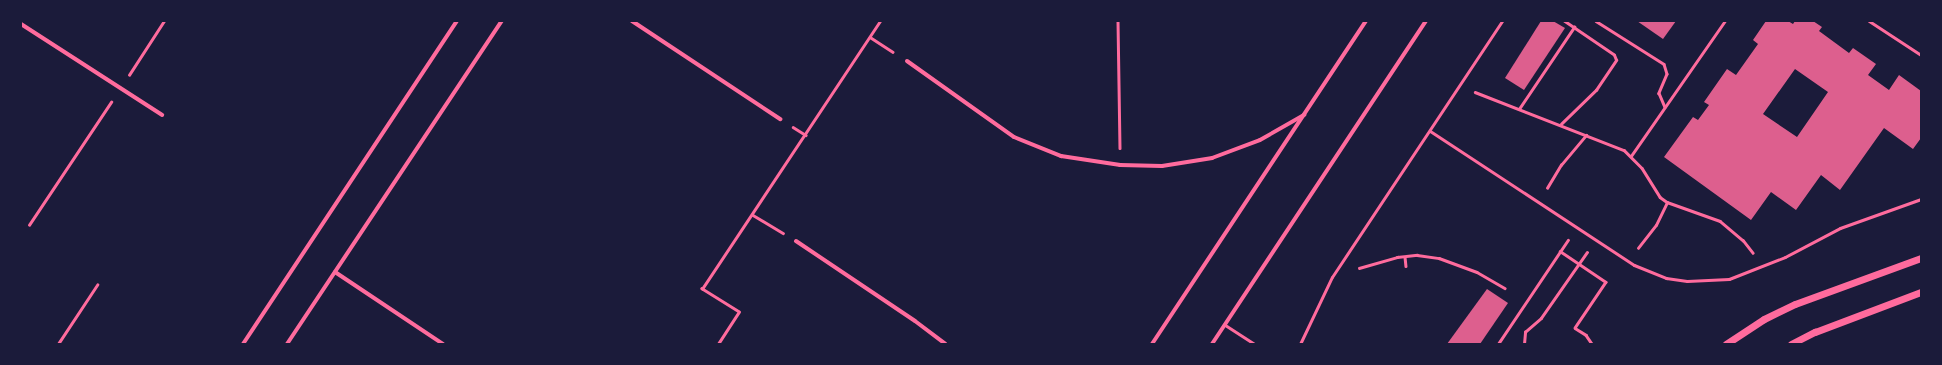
<!DOCTYPE html>
<style>
body{margin:0}
#map{position:relative;width:1942px;height:365px;overflow:hidden;background:#1b1b3a;font-family:Ubuntu,sans-serif}
div>[style]{position:absolute}
.building>*{inset:0;background:#dd5f8e}
.path>*{height:2.5px;margin:-1.25px;padding:0 1.25px;transform-origin:1.25px;border-radius:1.25px;background:#ff6b9d}
.service>*{height:3px;margin:-1.5px;padding:0 1.5px;transform-origin:1.5px;border-radius:1.5px;background:#ff6b9d}
.minor>*{height:4px;margin:-2px;padding:0 2px;transform-origin:2px;border-radius:2px;background:#ff6b9d}
.tertiary>*{height:7px;margin:-3.5px;padding:0 3.5px;transform-origin:3.5px;border-radius:3.5px;background:#ff6b9d}
span{translate:-50% -50%;white-space:nowrap;text-align:center;line-height:1.15;-webkit-text-stroke:3px #1b1b3a;paint-order:stroke}
.frame{position:absolute;inset:0;border:22px solid #1b1b3a;pointer-events:none}
</style>
<div id="map">
<div class="building">
<div style="clip-path:polygon(1541px 21px,1553px 21px,1565px 28px,1524px 90px,1505px 78px)"></div>
<div style="clip-path:polygon(1637px 21px,1676px 21px,1663px 39px)"></div>
<div style="clip-path:polygon(evenodd,1766px 21px,1788px 21px,1793px 24px,1795px 21px,1813px 21px,1822px 27px,1819px 31px,1849px 53px,1853px 48px,1876px 64px,1868px 75px,1889px 90px,1899px 75px,1921px 91px,1921px 138px,1913px 149px,1884px 128px,1840px 190px,1821px 175px,1796px 210px,1771px 192px,1751px 220px,1664px 157px,1693px 117px,1698px 120px,1709px 105px,1704px 102px,1727px 69px,1736px 75px,1758px 44px,1753px 40px,1766px 21px,1795px 69px,1828px 92px,1797px 137px,1763px 114px,1795px 69px)"></div>
<div style="clip-path:polygon(1487px 289px,1508px 303px,1480px 344px,1447px 344px)"></div>
</div>
<div class="path">
<div style="left:1118px;top:21px;width:127px;rotate:89.1deg"></div>
<div style="left:1596px;top:21px;width:80px;rotate:32.3deg"></div>
<div style="left:1664px;top:64px;width:10px;rotate:73deg"></div>
<div style="left:1667px;top:74px;width:21px;rotate:113deg"></div>
<div style="left:1659px;top:93px;width:15px;rotate:67deg"></div>
<div style="left:870px;top:37px;width:27px;rotate:33deg"></div>
<div style="left:129px;top:75px;width:64px;rotate:-57.1deg"></div>
<div style="left:1475px;top:92px;width:160px;rotate:21.3deg"></div>
<div style="left:1624px;top:150px;width:25px;rotate:45deg"></div>
<div style="left:1642px;top:168px;width:34px;rotate:58deg"></div>
<div style="left:1660px;top:197px;width:9px;rotate:36deg"></div>
<div style="left:1667px;top:202px;width:56px;rotate:19.7deg"></div>
<div style="left:1720px;top:221px;width:30px;rotate:40deg"></div>
<div style="left:1743px;top:240px;width:16px;rotate:52deg"></div>
<div style="left:1519px;top:109px;width:99px;rotate:-56.1deg"></div>
<div style="left:1561px;top:124px;width:49px;rotate:-44.2deg"></div>
<div style="left:1596px;top:90px;width:36px;rotate:-56deg"></div>
<div style="left:1616px;top:60px;width:5px;rotate:-112deg"></div>
<div style="left:1614px;top:55px;width:60px;rotate:-145.8deg"></div>
<div style="left:793px;top:127px;width:15px;rotate:32deg"></div>
<div style="left:1631px;top:156px;width:165px;rotate:-55.2deg"></div>
<div style="left:1547px;top:188px;width:27px;rotate:-59deg"></div>
<div style="left:1561px;top:165px;width:39px;rotate:-50deg"></div>
<div style="left:753px;top:215px;width:35px;rotate:31deg"></div>
<div style="left:29px;top:225px;width:148px;rotate:-56.3deg"></div>
<div style="left:1638px;top:248px;width:29px;rotate:-52deg"></div>
<div style="left:1656px;top:225px;width:25px;rotate:-64deg"></div>
<div style="left:1560px;top:251px;width:55px;rotate:34deg"></div>
<div style="left:1606px;top:282px;width:55px;rotate:124deg"></div>
<div style="left:1575px;top:328px;width:13px;rotate:32deg"></div>
<div style="left:1586px;top:335px;width:11px;rotate:56deg"></div>
<div style="left:1405px;top:257px;width:9px;rotate:84deg"></div>
<div style="left:1359px;top:268px;width:40px;rotate:-16deg"></div>
<div style="left:1397px;top:257px;width:20px;rotate:-6deg"></div>
<div style="left:1417px;top:255px;width:22px;rotate:8deg"></div>
<div style="left:1439px;top:258px;width:40px;rotate:20.2deg"></div>
<div style="left:1477px;top:272px;width:32px;rotate:30deg"></div>
<div style="left:58px;top:344px;width:71px;rotate:-56.5deg"></div>
<div style="left:718px;top:344px;width:38px;rotate:-57deg"></div>
<div style="left:739px;top:312px;width:44px;rotate:-148.1deg"></div>
<div style="left:702px;top:289px;width:322px;rotate:-56.4deg"></div>
<div style="left:1498px;top:344px;width:125px;rotate:-56.1deg"></div>
<div style="left:1524px;top:344px;width:12px;rotate:-85deg"></div>
<div style="left:1525px;top:332px;width:21px;rotate:-41deg"></div>
<div style="left:1541px;top:318px;width:80px;rotate:-55.1deg"></div>
</div>
<div class="service">
<div style="left:1869px;top:21px;width:62px;rotate:33.2deg"></div>
<div style="left:1430px;top:131px;width:244px;rotate:33.3deg"></div>
<div style="left:1634px;top:265px;width:35px;rotate:22deg"></div>
<div style="left:1666px;top:278px;width:21px;rotate:8deg"></div>
<div style="left:1687px;top:281px;width:42px;rotate:-2.7deg"></div>
<div style="left:1729px;top:279px;width:60px;rotate:-21.4deg"></div>
<div style="left:1785px;top:257px;width:62px;rotate:-27.8deg"></div>
<div style="left:1840px;top:228px;width:86px;rotate:-19.7deg"></div>
<div style="left:1225px;top:325px;width:35px;rotate:33deg"></div>
<div style="left:1300px;top:344px;width:74px;rotate:-64.5deg"></div>
<div style="left:1332px;top:277px;width:307px;rotate:-56.4deg"></div>
</div>
<div class="minor">
<div style="left:632px;top:21px;width:178px;rotate:33.5deg"></div>
<div style="left:21px;top:24px;width:168px;rotate:32.8deg"></div>
<div style="left:907px;top:61px;width:131px;rotate:35.4deg"></div>
<div style="left:1014px;top:137px;width:51px;rotate:22deg"></div>
<div style="left:1061px;top:156px;width:60px;rotate:8.7deg"></div>
<div style="left:1120px;top:165px;width:42px;rotate:1.4deg"></div>
<div style="left:1162px;top:166px;width:51px;rotate:-9.1deg"></div>
<div style="left:1212px;top:158px;width:51px;rotate:-20.6deg"></div>
<div style="left:1260px;top:140px;width:51px;rotate:-29.6deg"></div>
<div style="left:796px;top:241px;width:143px;rotate:33.9deg"></div>
<div style="left:915px;top:321px;width:38px;rotate:37deg"></div>
<div style="left:335px;top:272px;width:130px;rotate:33.7deg"></div>
<div style="left:243px;top:344px;width:387px;rotate:-56.5deg"></div>
<div style="left:287px;top:344px;width:388px;rotate:-56.4deg"></div>
<div style="left:1152px;top:344px;width:387px;rotate:-56.5deg"></div>
<div style="left:1212px;top:344px;width:387px;rotate:-56.5deg"></div>
</div>
<div class="tertiary">
<div style="left:1726px;top:344px;width:45px;rotate:-33.3deg"></div>
<div style="left:1764px;top:319px;width:34px;rotate:-26deg"></div>
<div style="left:1795px;top:304px;width:134px;rotate:-20.1deg"></div>
<div style="left:1791px;top:344px;width:27px;rotate:-27deg"></div>
<div style="left:1815px;top:332px;width:113px;rotate:-20.7deg"></div>
</div>
<div class="frame"></div>
</div>
